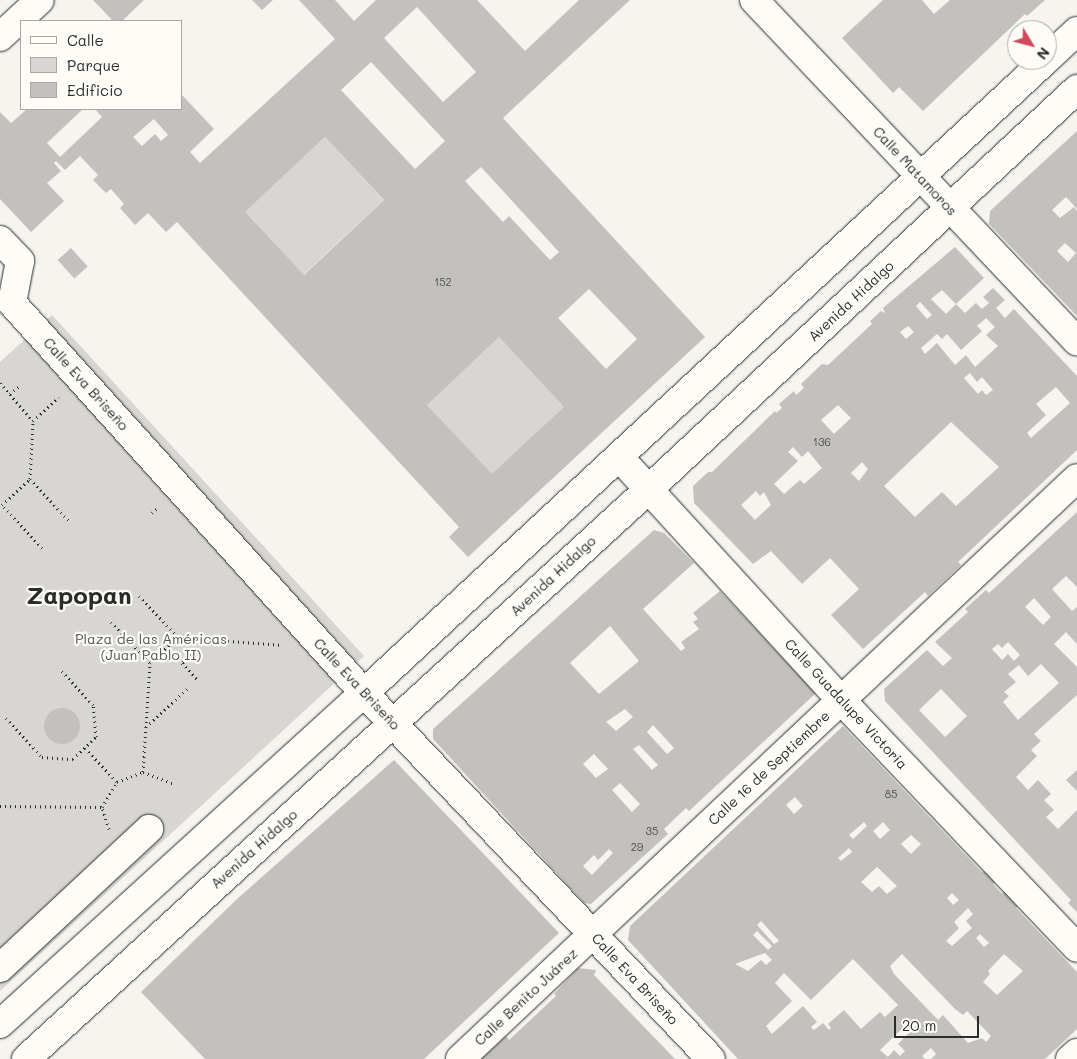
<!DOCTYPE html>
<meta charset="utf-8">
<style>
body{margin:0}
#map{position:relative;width:1077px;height:1059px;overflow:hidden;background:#f5f4ef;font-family:Mali,sans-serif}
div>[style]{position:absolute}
.green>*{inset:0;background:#d7d6d2;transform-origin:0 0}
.building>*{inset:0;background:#c2c1be;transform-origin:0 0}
.round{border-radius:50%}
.path>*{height:3px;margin-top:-1.5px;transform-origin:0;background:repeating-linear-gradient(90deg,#2b2b2b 0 1px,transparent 0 5px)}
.roads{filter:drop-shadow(0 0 1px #2b2b2b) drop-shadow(0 0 1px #2b2b2b)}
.minor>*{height:28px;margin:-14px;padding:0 14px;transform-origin:14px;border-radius:14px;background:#fdfcf7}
.major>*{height:28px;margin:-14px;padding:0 14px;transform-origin:14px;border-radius:14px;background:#fdfcf7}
span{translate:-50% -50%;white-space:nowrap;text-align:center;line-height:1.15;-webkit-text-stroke:4.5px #fdfcf7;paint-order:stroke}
.number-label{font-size:11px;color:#515050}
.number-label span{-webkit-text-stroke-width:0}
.street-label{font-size:14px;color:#2b2b2b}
.park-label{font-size:14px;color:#565655}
.town-label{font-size:24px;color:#2b2b2b;font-weight:700}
.legend{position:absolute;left:20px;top:20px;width:162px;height:90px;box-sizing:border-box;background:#fdfcf7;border:1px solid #a9a8a5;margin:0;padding:6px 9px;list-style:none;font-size:15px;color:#2b2b2b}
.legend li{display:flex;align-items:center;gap:10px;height:25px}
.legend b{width:25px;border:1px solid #a9a8a5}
.north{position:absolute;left:1007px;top:20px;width:50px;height:50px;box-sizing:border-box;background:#fdfcf7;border:1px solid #a9a8a5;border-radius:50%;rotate:127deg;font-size:14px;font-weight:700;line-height:20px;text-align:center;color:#2b2b2b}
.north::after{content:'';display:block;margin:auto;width:18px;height:22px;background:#d1495b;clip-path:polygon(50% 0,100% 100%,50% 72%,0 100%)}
.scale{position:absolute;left:894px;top:1016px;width:85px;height:22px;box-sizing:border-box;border:2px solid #2b2b2b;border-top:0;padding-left:6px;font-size:15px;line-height:18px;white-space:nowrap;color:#2b2b2b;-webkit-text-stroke:4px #fdfcf7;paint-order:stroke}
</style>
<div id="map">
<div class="green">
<div style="left:325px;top:137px;width:86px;height:110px;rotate:47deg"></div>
<div style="clip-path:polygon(52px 315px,364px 656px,0 991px,0 362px)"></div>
<div style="left:499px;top:337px;width:96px;height:99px;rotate:47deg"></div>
</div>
<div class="building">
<div style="clip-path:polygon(93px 0,144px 0,122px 21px,113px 21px)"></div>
<div style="clip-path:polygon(252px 0,273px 0,262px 10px)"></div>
<div style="clip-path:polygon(evenodd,299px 0,335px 0,354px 21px,376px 0,477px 0,525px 51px,579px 0,630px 0,503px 118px,705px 337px,468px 557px,449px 537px,459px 527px,177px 222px,166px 232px,148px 213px,135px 225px,120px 208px,124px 204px,111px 189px,106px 193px,93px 180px,98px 175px,80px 156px,65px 170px,56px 161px,54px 163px,61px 171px,47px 183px,64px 201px,31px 232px,0 199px,0 112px,11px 123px,27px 109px,83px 109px,47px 143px,60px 157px,102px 117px,95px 109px,181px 109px,181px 94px,214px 129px,190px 152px,200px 163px,335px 39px,299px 0,417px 7px,476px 72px,443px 102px,384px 38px,417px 7px,299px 0,371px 62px,445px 141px,415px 169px,341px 90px,371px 62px,299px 0,154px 119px,168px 135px,161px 141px,155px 134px,142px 146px,133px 137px,154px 119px,299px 0,325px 137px,384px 200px,304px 275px,245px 212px,325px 137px,299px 0,481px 167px,559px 252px,550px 260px,509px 216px,503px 222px,465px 181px,481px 167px,299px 0,589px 289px,637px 339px,606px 369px,558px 318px,589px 289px,299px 0,499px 337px,564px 407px,492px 474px,427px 405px,499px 337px)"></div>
<div style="clip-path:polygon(883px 0,922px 0,934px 14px,950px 0,1045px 0,1027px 16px,1025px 14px,923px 111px,899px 87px,893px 93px,842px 38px)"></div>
<div style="clip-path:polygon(evenodd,1077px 131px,1077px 209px,1066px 197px,1052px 210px,1060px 218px,1074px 207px,1077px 211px,1077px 316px,989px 224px,990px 211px,1077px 131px,1065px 243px,1076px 253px,1068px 262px,1057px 251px,1065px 243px)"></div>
<div style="clip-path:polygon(evenodd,955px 247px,984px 278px,956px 304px,942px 290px,931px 299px,946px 314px,956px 304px,965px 313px,976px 303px,982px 309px,989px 303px,983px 297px,993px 288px,1005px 300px,996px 308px,1005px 318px,1014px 309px,1077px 376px,1077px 450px,958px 562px,961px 565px,928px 596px,925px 592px,863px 649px,831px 615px,859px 589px,830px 558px,802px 584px,771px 551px,753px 564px,694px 503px,693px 486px,708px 472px,712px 472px,775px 411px,776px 413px,782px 408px,779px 404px,794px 391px,796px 395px,804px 388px,801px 384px,822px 364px,828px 365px,872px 324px,870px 321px,881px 311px,885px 313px,883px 308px,955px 247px,920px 302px,932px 315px,927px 319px,916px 306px,920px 302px,955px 247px,986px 318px,995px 327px,986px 335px,998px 346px,975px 367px,966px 355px,955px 365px,937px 343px,925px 354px,921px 348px,937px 334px,942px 339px,947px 334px,961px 350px,982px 331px,977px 326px,986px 318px,955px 247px,908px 326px,914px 332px,906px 339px,900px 332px,908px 326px,955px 247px,970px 373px,977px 382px,982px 377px,993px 390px,986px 395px,982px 390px,978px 394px,964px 378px,970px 373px,955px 247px,1056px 387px,1070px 403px,1031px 438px,1027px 433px,1046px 415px,1036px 404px,1056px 387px,955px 247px,838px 405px,851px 418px,834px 434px,821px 420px,838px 405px,955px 247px,951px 422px,999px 467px,956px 506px,942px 492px,915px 517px,884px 486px,951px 422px,955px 247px,793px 447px,802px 457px,808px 451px,822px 468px,804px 484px,800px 480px,784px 494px,774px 484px,798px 461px,788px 452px,793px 447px,955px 247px,862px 462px,868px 469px,859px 481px,851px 473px,862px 462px,955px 247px,756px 491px,760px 496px,764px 492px,771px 505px,755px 520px,741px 505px,756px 491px)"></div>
<div style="left:71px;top:248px;width:25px;height:18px;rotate:48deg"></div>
<div style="clip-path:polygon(evenodd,1077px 512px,1077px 587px,1066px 576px,1052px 589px,1072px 611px,1077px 607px,1077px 644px,1066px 632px,1054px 644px,1077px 667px,1077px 695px,1034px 734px,1041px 741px,1031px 750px,1037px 756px,1016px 777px,1028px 790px,1038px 780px,1051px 794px,1044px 800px,1054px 810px,1046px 817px,1058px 829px,1077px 810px,1077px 912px,1068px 903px,1071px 900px,885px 701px,884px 689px,927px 650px,943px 666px,952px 658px,935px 642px,968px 612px,965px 609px,986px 590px,989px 593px,1077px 512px,1034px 598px,1051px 617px,1043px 625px,1025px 607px,1034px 598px,1077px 512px,1008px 642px,1020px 655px,1014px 661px,1008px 654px,1002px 660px,992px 649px,998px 644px,1002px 648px,1008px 642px,1077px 512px,1041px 664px,1059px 683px,1018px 720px,1003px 702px,1009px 696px,1004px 692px,1016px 682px,1008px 674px,1019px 665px,1028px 676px,1041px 664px,1077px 512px,941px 689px,967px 716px,945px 737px,919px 710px,941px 689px)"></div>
<div style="clip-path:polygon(evenodd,654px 530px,664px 533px,694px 563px,643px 609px,681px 651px,685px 648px,681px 642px,699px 629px,693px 622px,698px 619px,693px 613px,720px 591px,816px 693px,689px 811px,686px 808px,664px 829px,668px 834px,591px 904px,584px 903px,433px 739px,433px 729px,654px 530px,610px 626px,639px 661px,599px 694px,570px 663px,610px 626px,654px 530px,625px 709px,633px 717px,616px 731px,606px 722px,625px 709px,654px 530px,653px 725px,674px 748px,667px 754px,647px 732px,653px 725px,654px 530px,639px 745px,658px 765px,652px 770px,633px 749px,639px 745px,654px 530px,594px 754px,608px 769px,596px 778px,583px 764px,594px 754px,654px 530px,620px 783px,640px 804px,632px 812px,612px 790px,620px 783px,654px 530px,609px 849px,613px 853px,592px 875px,583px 866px,594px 855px,598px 860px,609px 849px)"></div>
<div class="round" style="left:44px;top:708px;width:36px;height:36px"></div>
<div style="clip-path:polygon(evenodd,843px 726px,977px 867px,982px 872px,989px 868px,999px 879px,993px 884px,1002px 894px,1007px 888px,1021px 903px,1016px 908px,1077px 972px,1077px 1029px,1045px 1059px,931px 1059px,936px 1054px,931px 1048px,922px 1056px,925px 1059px,738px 1059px,628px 940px,630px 926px,843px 726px,795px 797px,803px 806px,794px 814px,786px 805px,795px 797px,843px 726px,864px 822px,867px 826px,853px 839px,849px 835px,864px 822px,843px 726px,883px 822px,890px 830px,880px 839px,873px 831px,883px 822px,843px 726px,911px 835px,921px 844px,911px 854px,901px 844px,911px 835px,843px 726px,849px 848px,852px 852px,841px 861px,838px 858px,849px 848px,843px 726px,877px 867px,897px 886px,887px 894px,879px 886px,872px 892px,861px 882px,877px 867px,843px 726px,952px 893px,959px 900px,953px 905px,947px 898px,952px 893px,843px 726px,968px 908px,973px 914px,966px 921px,972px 928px,952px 946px,946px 941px,959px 928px,954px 922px,968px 908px,843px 726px,761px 921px,779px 941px,774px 944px,757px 925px,761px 921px,843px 726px,757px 931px,772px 946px,768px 950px,753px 935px,757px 931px,843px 726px,980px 934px,989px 943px,984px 947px,976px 938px,980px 934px,843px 726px,765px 953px,772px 960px,766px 965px,761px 960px,748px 971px,735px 964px,765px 953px,843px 726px,902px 954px,955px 1009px,963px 1015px,967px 1011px,991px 1036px,986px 1042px,982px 1038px,968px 1043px,943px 1015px,938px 1020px,894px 974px,890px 966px,902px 954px,843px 726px,1004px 954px,1023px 971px,997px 995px,983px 982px,990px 974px,988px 971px,1004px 954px,843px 726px,853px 959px,898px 1005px,885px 1017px,880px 1012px,861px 1029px,844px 1010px,828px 1024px,831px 1028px,829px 1030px,823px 1023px,814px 1030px,811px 1027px,817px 1022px,803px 1006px,772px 1034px,766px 1026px,792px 1001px,775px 983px,784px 973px,811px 1000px,853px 959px,843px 726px,912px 1019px,917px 1025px,898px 1044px,905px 1051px,900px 1056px,894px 1050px,888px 1057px,880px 1050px,912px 1019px)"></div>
<div style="clip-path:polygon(394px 760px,559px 933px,424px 1059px,205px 1059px,141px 992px,237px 899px)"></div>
<div style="clip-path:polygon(1077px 770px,1077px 791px,1066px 780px)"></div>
<div style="clip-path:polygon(578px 968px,596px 970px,594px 975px,675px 1059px,481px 1059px,506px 1036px,509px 1040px,556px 996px,554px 994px)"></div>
</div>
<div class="path">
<div style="left:0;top:383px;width:50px;rotate:49deg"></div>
<div style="left:33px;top:421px;width:35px;rotate:-43deg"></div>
<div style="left:10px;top:394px;width:14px;rotate:-39deg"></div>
<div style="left:30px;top:479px;width:58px;rotate:-87deg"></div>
<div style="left:152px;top:513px;width:9px;rotate:-41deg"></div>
<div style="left:42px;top:548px;width:59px;rotate:-132.9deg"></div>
<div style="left:2px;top:505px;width:38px;rotate:-43deg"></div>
<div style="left:30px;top:479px;width:59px;rotate:47.1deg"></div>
<div style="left:139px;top:596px;width:57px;rotate:46.4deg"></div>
<div style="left:178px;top:637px;width:105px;rotate:4.4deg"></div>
<div style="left:111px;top:622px;width:57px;rotate:46.4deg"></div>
<div style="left:150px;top:663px;width:38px;rotate:-43deg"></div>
<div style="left:192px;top:639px;width:16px;rotate:94deg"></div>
<div style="left:191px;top:655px;width:12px;rotate:138deg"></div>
<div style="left:182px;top:663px;width:23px;rotate:47deg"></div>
<div style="left:6px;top:718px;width:53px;rotate:47.3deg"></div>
<div style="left:42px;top:757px;width:31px;rotate:4deg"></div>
<div style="left:73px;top:759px;width:32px;rotate:-44deg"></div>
<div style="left:96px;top:737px;width:32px;rotate:-95deg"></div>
<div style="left:93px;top:705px;width:49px;rotate:-132.5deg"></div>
<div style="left:146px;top:727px;width:57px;rotate:-42.9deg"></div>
<div style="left:85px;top:748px;width:47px;rotate:46.7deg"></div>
<div style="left:143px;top:772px;width:109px;rotate:-86.3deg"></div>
<div style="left:0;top:806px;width:102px;rotate:0.6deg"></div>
<div style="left:109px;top:829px;width:23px;rotate:-108deg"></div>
<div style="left:102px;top:807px;width:29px;rotate:-59deg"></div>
<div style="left:117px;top:782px;width:28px;rotate:-21deg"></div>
<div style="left:143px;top:772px;width:34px;rotate:21deg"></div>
</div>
<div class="roads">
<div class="minor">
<div style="left:754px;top:0;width:470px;rotate:46.6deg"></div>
<div style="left:0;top:37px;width:54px;rotate:-42.8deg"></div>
<div style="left:0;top:240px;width:29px;rotate:46deg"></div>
<div style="left:20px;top:261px;width:43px;rotate:100.8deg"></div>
<div style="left:12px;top:303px;width:525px;rotate:47.93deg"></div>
<div style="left:364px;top:693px;width:504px;rotate:46.53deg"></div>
<div style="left:619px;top:457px;width:329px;rotate:47.6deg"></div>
<div style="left:841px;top:700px;width:342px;rotate:46.4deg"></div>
<div style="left:0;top:968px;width:204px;rotate:-43deg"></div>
<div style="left:460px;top:1059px;width:847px;rotate:-43.28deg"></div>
<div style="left:1070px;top:1059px;width:9px;rotate:-41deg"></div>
</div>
<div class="major">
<div style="left:1047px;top:59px;width:41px;rotate:-43deg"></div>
<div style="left:0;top:1024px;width:492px;rotate:-42.3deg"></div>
<div style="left:364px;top:693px;width:930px;rotate:-42.87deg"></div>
<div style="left:26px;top:1059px;width:844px;rotate:-42.46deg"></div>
<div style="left:649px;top:489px;width:586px;rotate:-43.06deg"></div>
</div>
</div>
<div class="number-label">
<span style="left:443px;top:282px">152</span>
<span style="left:822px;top:442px">136</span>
<span style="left:891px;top:794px">85</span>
<span style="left:652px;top:831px">35</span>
<span style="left:637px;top:847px">29</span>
</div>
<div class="street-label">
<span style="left:915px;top:171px;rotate:47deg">Calle Matamoros</span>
<span style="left:851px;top:301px;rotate:-43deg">Avenida Hidalgo</span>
<span style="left:86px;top:384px;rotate:48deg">Calle Eva Briseño</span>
<span style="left:553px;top:576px;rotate:-43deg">Avenida Hidalgo</span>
<span style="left:357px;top:684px;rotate:47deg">Calle Eva Briseño</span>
<span style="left:846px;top:704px;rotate:47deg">Calle Guadalupe Victoria</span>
<span style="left:769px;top:768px;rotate:-43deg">Calle 16 de Septiembre</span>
<span style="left:254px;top:849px;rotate:-42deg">Avenida Hidalgo</span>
<span style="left:635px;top:979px;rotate:47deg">Calle Eva Briseño</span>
<span style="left:526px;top:997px;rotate:-43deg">Calle Benito Juárez</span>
</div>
<div class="park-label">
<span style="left:151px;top:647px">Plaza de las Américas<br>(Juan Pablo II)</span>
</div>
<div class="town-label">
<span style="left:79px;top:595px">Zapopan</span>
</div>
<ul class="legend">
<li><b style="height:6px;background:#fdfcf7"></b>Calle</li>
<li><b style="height:14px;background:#d7d6d2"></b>Parque</li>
<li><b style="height:14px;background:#c2c1be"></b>Edificio</li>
</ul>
<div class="north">N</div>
<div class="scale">20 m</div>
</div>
